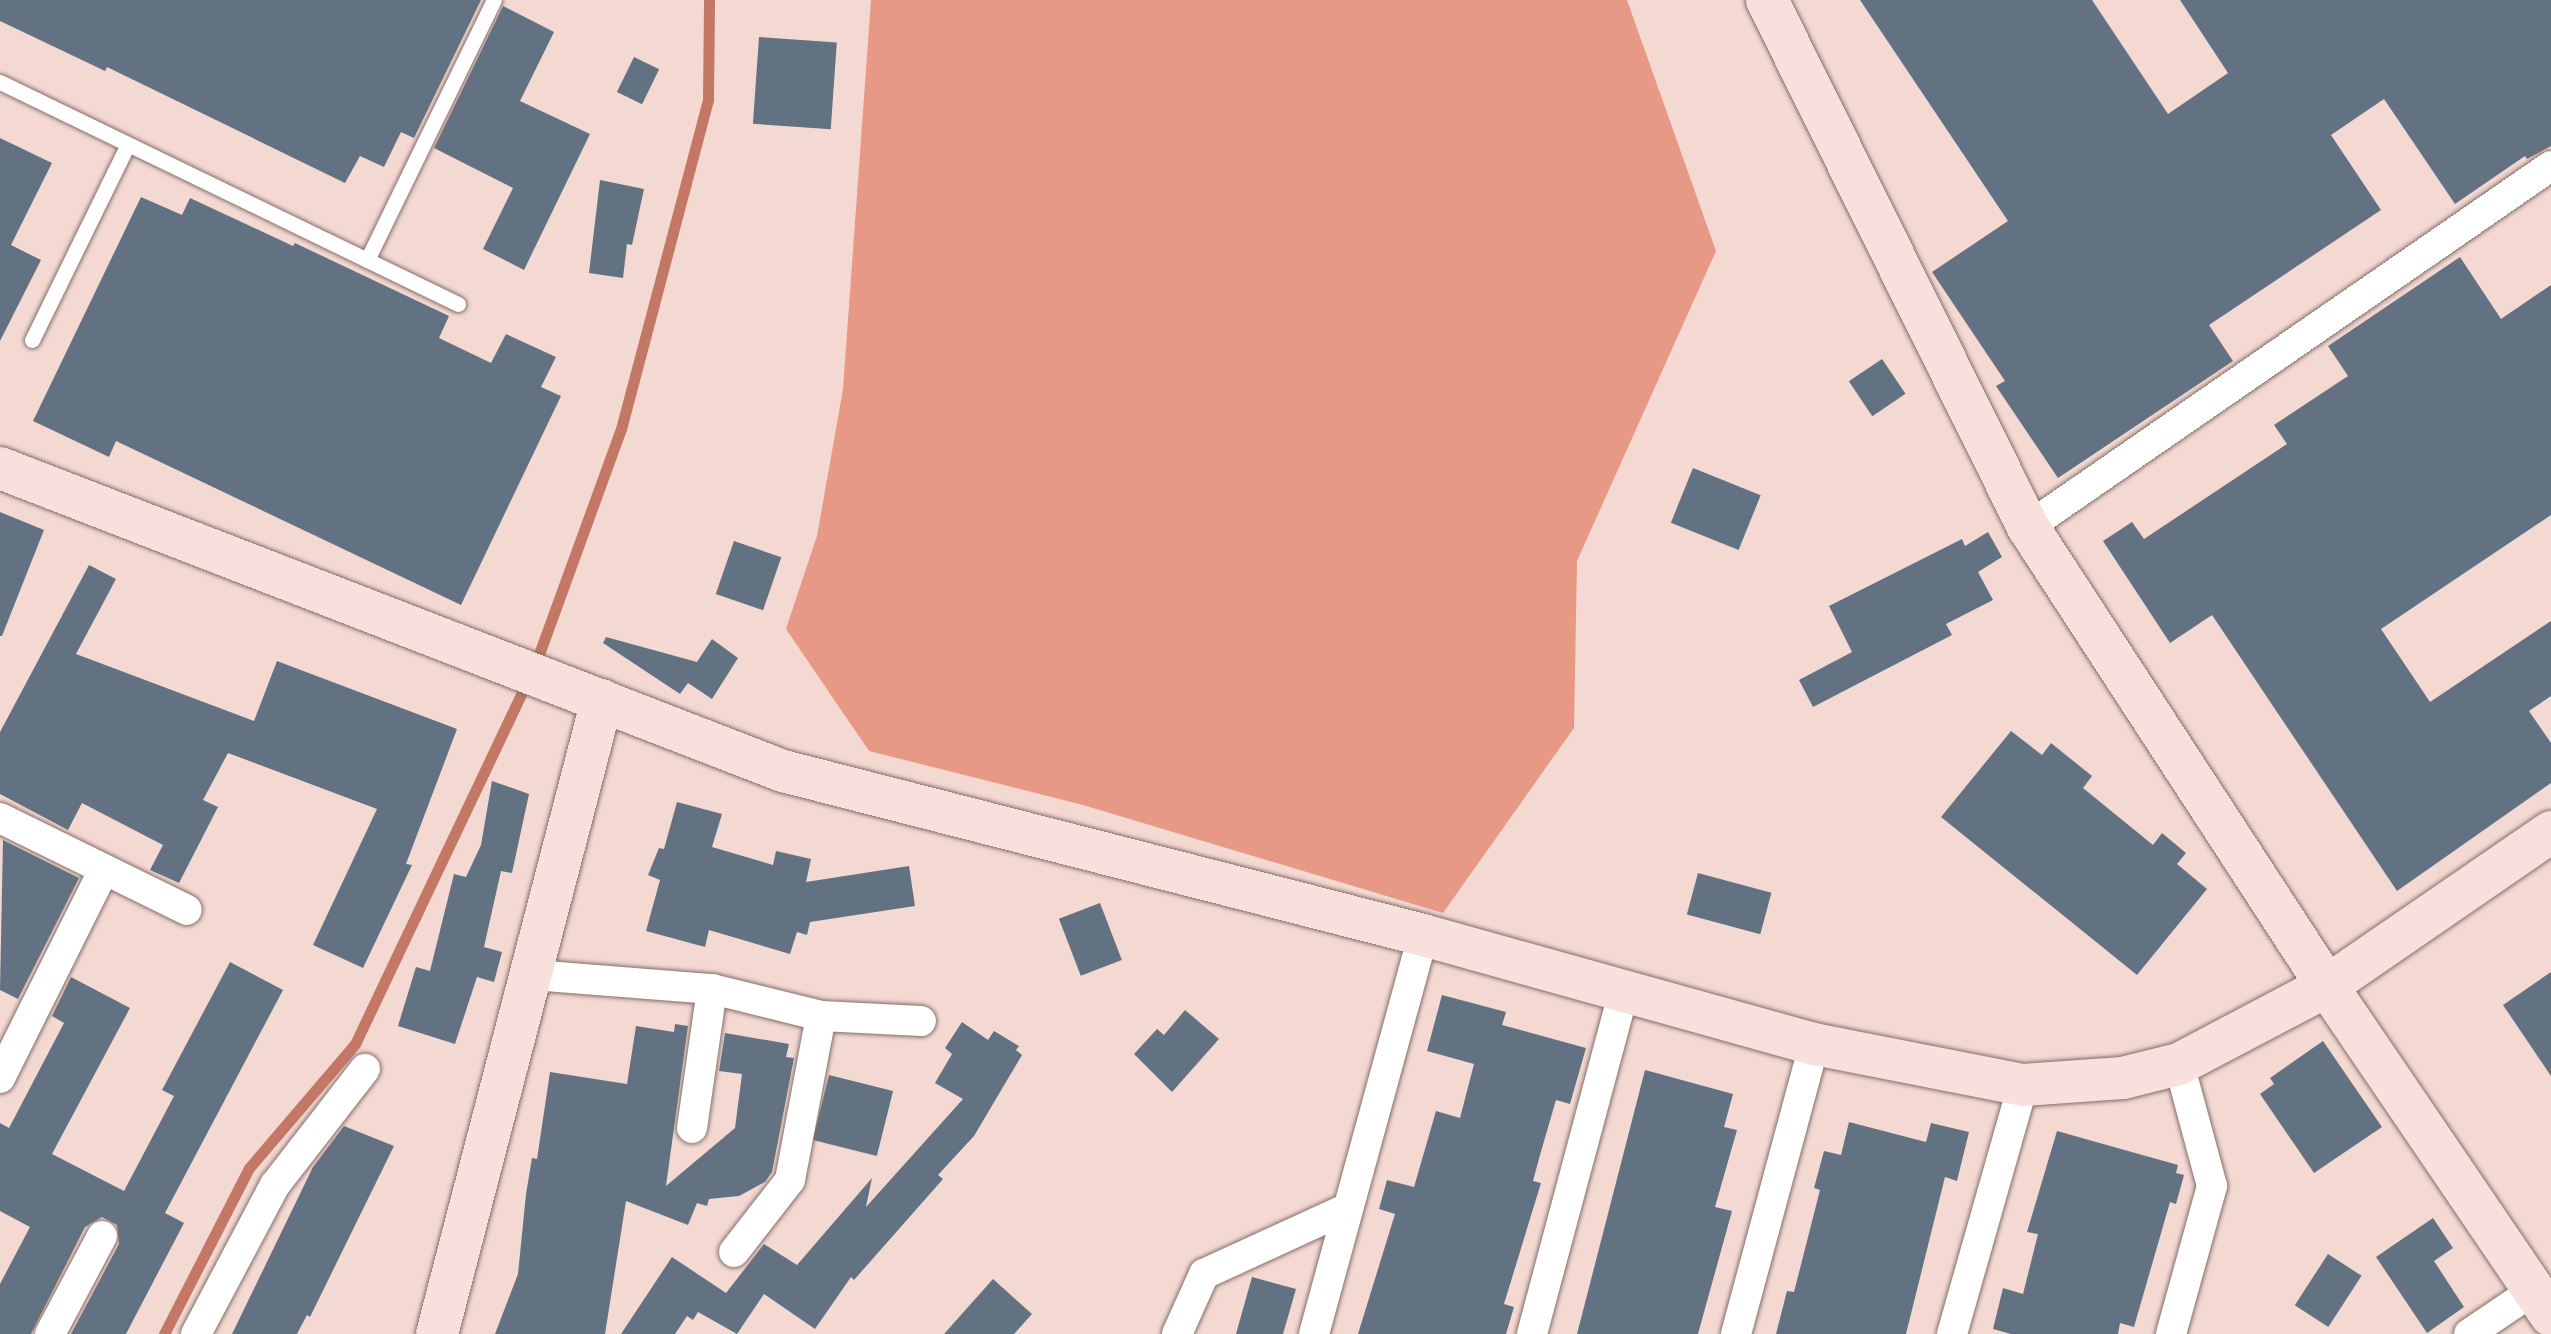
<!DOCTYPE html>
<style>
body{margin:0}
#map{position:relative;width:2551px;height:1334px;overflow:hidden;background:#f4d9d3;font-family:Merriweather,serif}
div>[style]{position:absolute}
.forest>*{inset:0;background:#e79986}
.stream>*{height:11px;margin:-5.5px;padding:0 5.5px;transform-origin:5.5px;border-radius:5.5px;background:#c37866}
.building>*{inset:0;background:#637282;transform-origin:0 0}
.roads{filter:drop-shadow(0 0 2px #856e68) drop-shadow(0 0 2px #856e68)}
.lane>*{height:15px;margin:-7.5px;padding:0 7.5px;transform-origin:7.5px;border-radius:7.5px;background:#fff}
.street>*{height:30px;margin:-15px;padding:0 15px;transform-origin:15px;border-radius:15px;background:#fff}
.secondary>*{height:42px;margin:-21px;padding:0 21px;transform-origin:21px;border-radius:21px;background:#f8e1dc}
span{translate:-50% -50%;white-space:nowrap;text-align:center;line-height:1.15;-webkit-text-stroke:10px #fde8e2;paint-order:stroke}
</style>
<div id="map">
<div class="forest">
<div style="clip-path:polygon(871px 0,1627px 0,1716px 251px,1577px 561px,1574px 728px,1443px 913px,1083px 805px,869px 751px,786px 629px,817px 536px,843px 389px)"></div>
</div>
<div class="stream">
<div style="left:535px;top:665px;width:251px;rotate:-70deg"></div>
<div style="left:621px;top:429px;width:341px;rotate:-75.2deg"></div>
<div style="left:708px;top:99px;width:99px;rotate:-89.4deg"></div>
<div style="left:164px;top:1334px;width:186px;rotate:-62.9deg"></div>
<div style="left:249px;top:1168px;width:163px;rotate:-49.5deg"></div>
<div style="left:355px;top:1044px;width:401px;rotate:-64.6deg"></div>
</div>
<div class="building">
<div style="clip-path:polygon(0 0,481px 0,414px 138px,401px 132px,384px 167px,360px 156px,345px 183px,107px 67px,105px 71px,0 21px)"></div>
<div style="clip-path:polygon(1860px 0,2092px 0,2168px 114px,2228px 73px,2180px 0,2551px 0,2551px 146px,2527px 159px,2525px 156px,2455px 204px,2384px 99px,2331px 135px,2381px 210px,2209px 325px,2233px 361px,2058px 478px,1996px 386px,2005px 381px,1932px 272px,2008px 221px)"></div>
<div style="clip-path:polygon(503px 6px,554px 32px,520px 101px,590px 134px,524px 270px,483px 249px,513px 188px,434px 148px)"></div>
<div style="left:759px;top:37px;width:78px;height:87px;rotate:4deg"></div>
<div style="left:634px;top:57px;width:28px;height:39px;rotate:26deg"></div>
<div style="clip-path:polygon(0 138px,52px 163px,11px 245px,41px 260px,0 341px)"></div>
<div style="clip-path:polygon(600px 180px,644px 189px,632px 245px,627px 244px,623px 278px,589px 273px)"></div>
<div style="clip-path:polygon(141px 197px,182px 215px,190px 198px,293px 246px,295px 243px,449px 316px,439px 338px,491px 363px,506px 334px,556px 357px,541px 387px,561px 396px,461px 605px,116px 441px,109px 457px,33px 421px)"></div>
<div style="clip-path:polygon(2460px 257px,2501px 319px,2551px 285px,2551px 515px,2381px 629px,2430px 702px,2551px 621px,2551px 696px,2529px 711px,2551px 743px,2551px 783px,2397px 891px,2212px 615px,2170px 643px,2103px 541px,2132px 522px,2144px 539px,2287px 444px,2274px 425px,2348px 376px,2328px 346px)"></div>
<div style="left:1882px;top:359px;width:42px;height:40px;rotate:56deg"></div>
<div style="left:1693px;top:468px;width:73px;height:59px;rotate:22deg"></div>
<div style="clip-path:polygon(0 512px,44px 530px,2px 636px,0 636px)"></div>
<div style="clip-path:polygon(1988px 532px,2002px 557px,1978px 572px,1993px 600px,1946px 624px,1952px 635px,1813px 707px,1799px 680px,1852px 652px,1829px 606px,1962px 539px,1965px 546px)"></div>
<div style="left:734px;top:541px;width:50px;height:56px;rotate:19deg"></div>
<div style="clip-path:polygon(89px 565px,116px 579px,76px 654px,254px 721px,277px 661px,457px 729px,406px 864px,412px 865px,363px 968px,313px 945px,377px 809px,228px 753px,203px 800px,218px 807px,179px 883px,150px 870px,163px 845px,82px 803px,68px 830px,0 794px,0 732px)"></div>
<div style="clip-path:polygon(606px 637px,697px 662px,712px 639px,738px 658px,712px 699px,688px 683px,680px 694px,603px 643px)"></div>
<div style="clip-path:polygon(2011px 731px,2042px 755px,2051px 743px,2092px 776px,2083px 788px,2153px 845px,2162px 833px,2186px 853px,2177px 864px,2207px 889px,2137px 975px,1941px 817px)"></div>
<div style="clip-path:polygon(492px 781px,529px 794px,512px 873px,501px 871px,484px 947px,502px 952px,494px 982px,477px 977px,455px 1044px,398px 1026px,416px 967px,430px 971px,454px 874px,466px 877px,481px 845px)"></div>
<div style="clip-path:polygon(677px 802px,722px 814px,712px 847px,773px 865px,776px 851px,811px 859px,806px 882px,909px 866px,915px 906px,810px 922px,807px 935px,797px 932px,790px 954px,709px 930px,705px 947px,646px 931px,660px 880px,648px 875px,659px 848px,664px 849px)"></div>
<div style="clip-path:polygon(3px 840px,79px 878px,18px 999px,0 990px)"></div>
<div style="left:1698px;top:873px;width:76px;height:43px;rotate:15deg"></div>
<div style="left:1100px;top:903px;width:61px;height:44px;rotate:69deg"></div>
<div style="clip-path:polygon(230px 962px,283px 990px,165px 1213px,184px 1223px,126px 1334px,71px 1334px,119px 1244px,117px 1225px,102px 1217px,85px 1227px,31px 1334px,0 1334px,0 1284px,30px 1227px,0 1211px,0 1123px,9px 1128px,64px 1023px,52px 1016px,71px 977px,130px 1008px,52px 1154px,124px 1191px,174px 1096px,162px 1090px)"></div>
<div style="clip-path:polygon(2551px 972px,2551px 1076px,2503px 1005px)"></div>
<div style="clip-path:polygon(1442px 995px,1506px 1012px,1502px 1025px,1586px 1048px,1570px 1104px,1556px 1100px,1540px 1155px,1533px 1181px,1541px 1183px,1504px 1304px,1514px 1307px,1506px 1334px,1358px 1334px,1395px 1214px,1379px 1209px,1387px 1180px,1414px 1187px,1436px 1111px,1460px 1118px,1474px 1064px,1427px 1051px)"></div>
<div style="clip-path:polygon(1185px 1010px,1219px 1039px,1172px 1092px,1134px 1054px,1157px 1029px,1164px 1035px)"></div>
<div style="clip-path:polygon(962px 1022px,988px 1040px,994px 1031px,1019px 1046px,1016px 1050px,1022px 1055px,974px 1136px,938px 1175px,943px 1179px,854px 1280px,851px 1277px,815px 1329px,764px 1294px,737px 1334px,698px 1312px,693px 1320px,687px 1316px,675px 1334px,621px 1334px,672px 1257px,726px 1293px,764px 1244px,797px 1265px,872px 1178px,866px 1207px,963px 1099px,935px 1083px,952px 1054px,945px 1048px)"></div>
<div style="clip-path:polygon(675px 1024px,688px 1026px,666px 1186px,735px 1128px,742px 1074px,719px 1071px,725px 1033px,789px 1044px,786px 1057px,794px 1058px,772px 1172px,765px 1182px,739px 1196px,709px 1199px,707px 1206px,697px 1203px,688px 1225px,626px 1201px,605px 1334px,495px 1334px,518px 1274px,526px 1194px,532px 1158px,537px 1159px,550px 1072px,627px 1084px,636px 1026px,674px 1032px)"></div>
<div style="clip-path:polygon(2323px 1041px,2382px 1127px,2314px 1173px,2260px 1094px,2274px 1084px,2270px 1078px)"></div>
<div style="clip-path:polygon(1645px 1070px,1733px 1094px,1724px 1127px,1737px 1130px,1715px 1207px,1732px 1211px,1698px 1334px,1577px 1334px)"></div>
<div style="left:829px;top:1075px;width:66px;height:67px;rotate:14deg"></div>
<div style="clip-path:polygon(1849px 1122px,1926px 1142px,1931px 1123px,1969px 1132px,1957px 1181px,1945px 1177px,1906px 1334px,1776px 1334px,1787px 1291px,1794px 1292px,1820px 1190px,1814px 1188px,1824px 1151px,1841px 1155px)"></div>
<div style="clip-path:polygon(344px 1126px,394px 1146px,310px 1317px,307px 1315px,297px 1334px,232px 1334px,313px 1167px)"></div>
<div style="clip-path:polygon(2057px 1131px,2178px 1165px,2176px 1173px,2184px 1175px,2176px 1204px,2170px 1202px,2134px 1327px,2120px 1323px,2118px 1334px,2011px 1334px,1993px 1329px,2003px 1288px,2023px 1294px,2038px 1234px,2027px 1232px)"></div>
<div style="clip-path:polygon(2433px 1218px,2453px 1248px,2434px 1261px,2464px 1307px,2427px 1333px,2376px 1257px)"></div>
<div style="left:2328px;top:1254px;width:40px;height:61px;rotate:33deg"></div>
<div style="clip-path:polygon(1252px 1277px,1296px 1289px,1283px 1334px,1236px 1334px)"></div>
<div style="clip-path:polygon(993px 1279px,1032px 1314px,1014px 1334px,944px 1334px)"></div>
</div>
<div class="roads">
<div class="lane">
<div style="left:0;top:82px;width:509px;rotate:25.86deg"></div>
<div style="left:367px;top:260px;width:289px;rotate:-64deg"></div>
<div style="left:32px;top:340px;width:218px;rotate:-63.9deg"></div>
</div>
<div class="street">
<div style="left:2028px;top:527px;width:635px;rotate:-34.62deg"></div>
<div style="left:0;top:818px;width:208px;rotate:26.2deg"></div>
<div style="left:533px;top:975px;width:180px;rotate:4.5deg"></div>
<div style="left:712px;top:989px;width:112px;rotate:13.9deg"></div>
<div style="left:821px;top:1016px;width:100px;rotate:2.9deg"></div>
<div style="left:0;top:1078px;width:231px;rotate:-63.5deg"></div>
<div style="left:692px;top:1128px;width:140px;rotate:-81.8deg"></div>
<div style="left:734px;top:1252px;width:91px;rotate:-52.1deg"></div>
<div style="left:790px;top:1180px;width:167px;rotate:-79.3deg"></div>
<div style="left:50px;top:1334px;width:111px;rotate:-62deg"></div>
<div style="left:196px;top:1334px;width:169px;rotate:-62.1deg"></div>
<div style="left:275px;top:1185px;width:147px;rotate:-52.2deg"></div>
<div style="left:1177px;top:1334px;width:66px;rotate:-65.8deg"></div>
<div style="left:1204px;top:1274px;width:158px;rotate:-24.6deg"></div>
<div style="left:1314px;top:1334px;width:414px;rotate:-74.7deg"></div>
<div style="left:1532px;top:1334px;width:356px;rotate:-75deg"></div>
<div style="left:1736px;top:1334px;width:300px;rotate:-74.9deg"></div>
<div style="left:1952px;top:1334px;width:259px;rotate:-74.1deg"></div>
<div style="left:2171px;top:1334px;width:154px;rotate:-74.5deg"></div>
<div style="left:2212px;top:1186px;width:126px;rotate:-105.1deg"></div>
<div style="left:2469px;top:1334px;width:78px;rotate:-34.1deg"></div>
</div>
<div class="secondary">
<div style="left:1767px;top:0;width:588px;rotate:63.65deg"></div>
<div style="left:2028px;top:527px;width:548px;rotate:56.92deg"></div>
<div style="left:2327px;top:986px;width:398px;rotate:55.8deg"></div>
<div style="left:0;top:468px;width:840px;rotate:21.16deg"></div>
<div style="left:783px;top:771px;width:661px;rotate:14.37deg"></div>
<div style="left:1423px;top:935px;width:406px;rotate:15.6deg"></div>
<div style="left:1814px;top:1044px;width:213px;rotate:11.1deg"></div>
<div style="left:2023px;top:1085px;width:100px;rotate:-4deg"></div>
<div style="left:2123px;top:1078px;width:58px;rotate:-14deg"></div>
<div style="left:2179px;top:1064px;width:167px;rotate:-27.8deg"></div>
<div style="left:2327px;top:986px;width:272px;rotate:-34.5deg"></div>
<div style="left:437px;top:1334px;width:655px;rotate:-75.41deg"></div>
</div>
</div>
</div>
